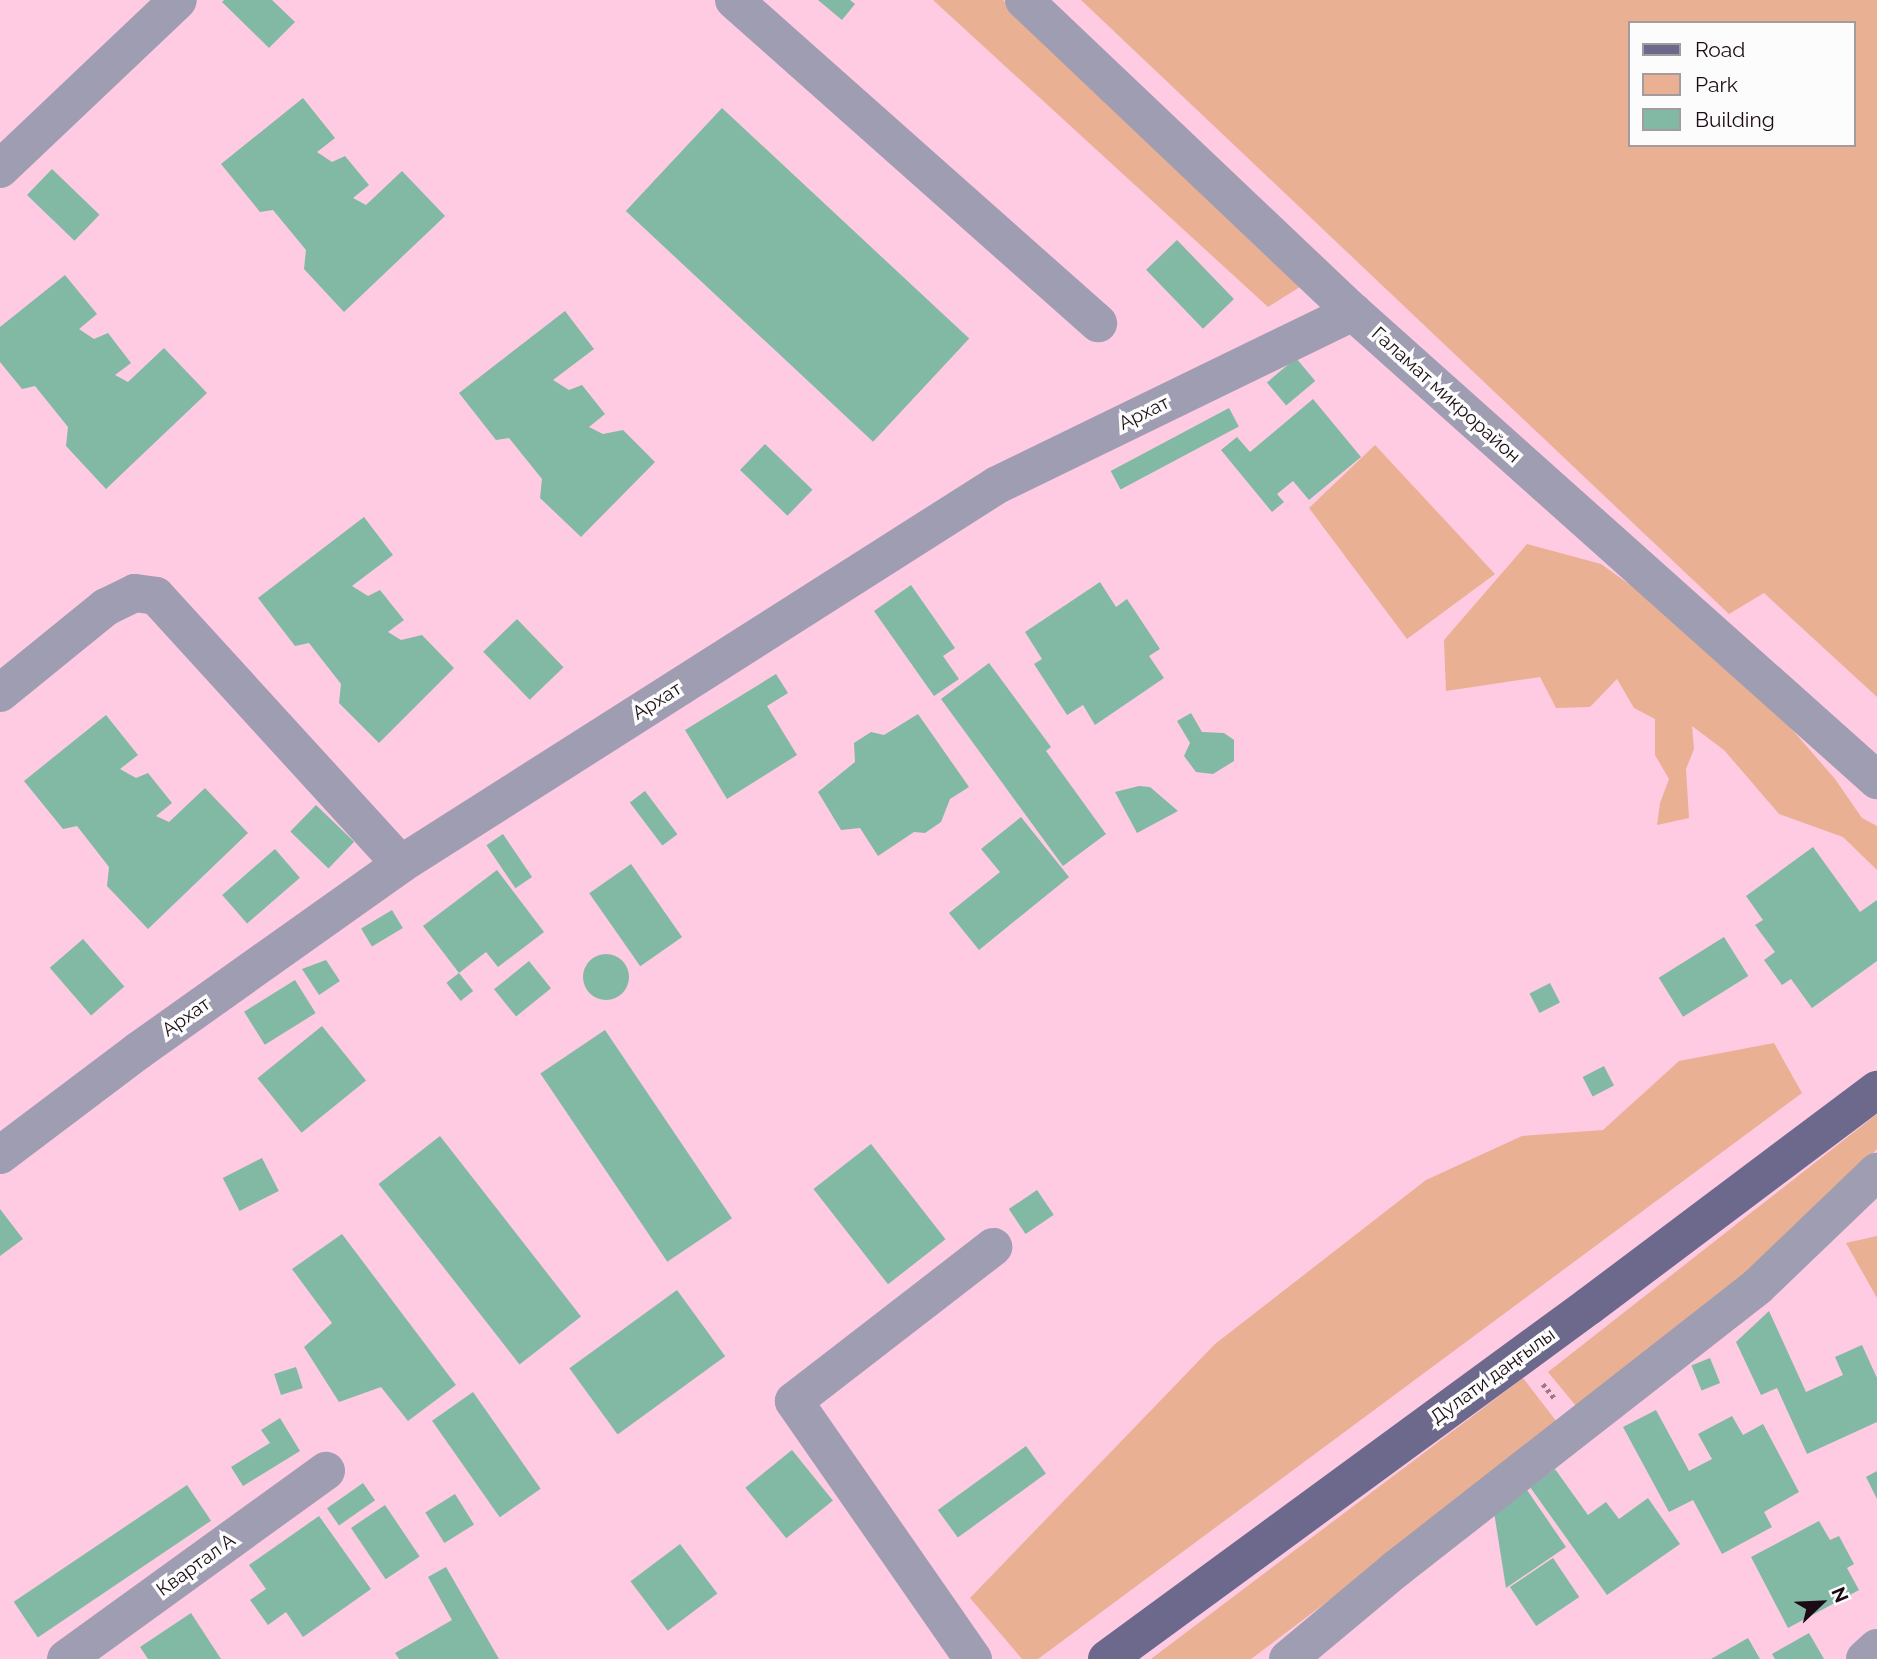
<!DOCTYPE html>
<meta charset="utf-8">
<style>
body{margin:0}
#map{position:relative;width:1877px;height:1659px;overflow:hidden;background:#fecbe2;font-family:Raleway,sans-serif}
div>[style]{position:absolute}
.green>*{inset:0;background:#e9b093}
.building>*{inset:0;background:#81b9a4;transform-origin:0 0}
.round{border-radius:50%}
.path>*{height:4.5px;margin-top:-2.25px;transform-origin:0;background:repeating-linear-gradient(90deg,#9b7788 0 3.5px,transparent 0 7px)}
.minor>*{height:38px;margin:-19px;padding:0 19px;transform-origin:19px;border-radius:19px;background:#9f9db2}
.major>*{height:38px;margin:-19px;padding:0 19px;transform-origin:19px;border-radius:19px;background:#6c698d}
span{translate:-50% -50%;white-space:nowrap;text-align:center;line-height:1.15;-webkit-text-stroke:7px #fcfcfc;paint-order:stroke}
.street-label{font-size:19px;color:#1c0b14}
.legend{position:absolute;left:1628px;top:21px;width:228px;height:126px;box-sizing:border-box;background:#fcfcfc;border:2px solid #a29c9f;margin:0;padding:9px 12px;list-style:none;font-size:21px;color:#1c0b14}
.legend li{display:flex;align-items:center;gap:14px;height:35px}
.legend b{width:35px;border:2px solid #a29c9f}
.north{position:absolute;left:1786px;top:1568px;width:70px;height:70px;-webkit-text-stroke:5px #fcfcfc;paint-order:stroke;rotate:67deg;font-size:19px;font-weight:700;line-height:28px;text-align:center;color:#1c0b14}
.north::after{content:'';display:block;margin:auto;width:24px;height:32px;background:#1c0b14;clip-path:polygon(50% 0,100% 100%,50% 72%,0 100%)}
</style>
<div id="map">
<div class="green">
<div style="clip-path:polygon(933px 0,1003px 0,1303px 285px,1268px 307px)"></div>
<div style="clip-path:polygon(evenodd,1081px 0,1877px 0,1877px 697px,1764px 593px,1729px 614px,1081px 0,1630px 23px,1854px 23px,1854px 145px,1630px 145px,1630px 23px)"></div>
<div style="clip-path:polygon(1375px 445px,1495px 574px,1407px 639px,1309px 508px)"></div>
<div style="clip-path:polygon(1527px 544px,1601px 564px,1679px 620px,1783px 719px,1835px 779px,1862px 818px,1877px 826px,1877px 870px,1843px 837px,1779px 814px,1724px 750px,1692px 726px,1694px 749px,1686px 769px,1689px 818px,1657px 825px,1660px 803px,1669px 779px,1655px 755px,1655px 719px,1634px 708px,1617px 679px,1590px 707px,1556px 708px,1540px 677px,1446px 691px,1444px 640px)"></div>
<div style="clip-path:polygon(1774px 1043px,1802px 1093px,1038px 1659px,1022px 1659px,970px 1598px,1215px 1344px,1426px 1180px,1522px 1136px,1603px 1130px,1679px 1061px)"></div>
<div style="clip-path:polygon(1877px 1114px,1877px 1149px,1757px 1273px,1581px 1412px,1548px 1372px)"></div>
<div style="clip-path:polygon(1877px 1236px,1877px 1298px,1846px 1243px)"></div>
<div style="clip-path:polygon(1523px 1378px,1560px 1426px,1251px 1659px,1151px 1659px)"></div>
</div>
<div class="building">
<div style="clip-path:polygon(224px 0,272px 0,295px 22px,269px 48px,222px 2px)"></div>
<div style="clip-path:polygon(818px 0,850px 0,855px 4px,842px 20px)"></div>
<div style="clip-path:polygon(303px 98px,335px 138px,317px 152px,332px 162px,345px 156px,369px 185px,353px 198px,366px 205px,402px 171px,445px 216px,344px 312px,304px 269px,306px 250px,273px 210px,260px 212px,221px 164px)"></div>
<div style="left:722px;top:108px;width:338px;height:141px;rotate:43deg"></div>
<div style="left:52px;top:169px;width:66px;height:36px;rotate:44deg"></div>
<div style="left:1177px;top:240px;width:82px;height:43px;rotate:46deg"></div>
<div style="clip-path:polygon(65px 275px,97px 314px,79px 329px,94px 339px,108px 333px,131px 363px,115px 375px,128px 382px,164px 348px,207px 393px,106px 489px,66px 446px,68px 427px,35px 386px,22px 389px,0 362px,0 327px)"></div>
<div style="clip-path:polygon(565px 311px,594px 349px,553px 380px,569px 390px,582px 385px,605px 414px,589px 427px,603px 434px,623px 430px,655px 462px,581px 537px,540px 498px,542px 479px,509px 438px,496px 440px,459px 393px)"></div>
<div style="left:1296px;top:358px;width:30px;height:38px;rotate:50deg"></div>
<div style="clip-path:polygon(1313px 399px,1361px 457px,1309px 500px,1293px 481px,1277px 494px,1284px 502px,1272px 512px,1221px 450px,1237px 437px,1250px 452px)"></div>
<div style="left:1229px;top:408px;width:21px;height:134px;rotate:62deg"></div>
<div style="left:765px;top:444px;width:66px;height:36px;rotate:44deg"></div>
<div style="clip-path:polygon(364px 517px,393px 555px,352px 586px,368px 596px,380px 590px,404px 620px,388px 632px,401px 640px,422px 635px,454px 668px,379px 743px,339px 703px,341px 684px,309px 643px,295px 646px,258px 598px)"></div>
<div style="clip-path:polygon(1100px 582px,1116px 607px,1127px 599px,1160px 649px,1149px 656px,1164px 678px,1095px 725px,1083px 705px,1067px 715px,1034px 664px,1042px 659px,1025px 632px)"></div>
<div style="clip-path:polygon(911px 585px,955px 648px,943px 656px,959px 679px,934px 696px,874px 611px)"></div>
<div style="left:517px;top:619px;width:67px;height:47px;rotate:46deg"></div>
<div style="clip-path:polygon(989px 663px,1051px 747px,1046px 751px,1106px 834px,1063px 866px,941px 699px)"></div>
<div style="clip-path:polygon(776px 674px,788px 693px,767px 706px,797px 755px,727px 799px,685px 730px)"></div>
<div style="clip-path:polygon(1191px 713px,1202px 732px,1224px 733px,1234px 740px,1234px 761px,1213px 774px,1196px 772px,1184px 756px,1190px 743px,1177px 721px)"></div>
<div style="clip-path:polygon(918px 714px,969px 787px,950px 799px,941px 822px,925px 833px,914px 832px,878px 856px,860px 828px,841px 830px,818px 792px,855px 762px,854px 743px,871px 732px,884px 735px)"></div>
<div style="clip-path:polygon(106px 715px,138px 755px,120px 769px,136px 778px,148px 773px,172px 803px,156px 816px,169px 822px,205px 788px,248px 833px,148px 929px,107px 886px,109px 867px,77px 826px,63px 829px,24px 781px)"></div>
<div style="clip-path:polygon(1139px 786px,1150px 787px,1178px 811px,1137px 833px,1115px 792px)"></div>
<div style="left:645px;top:791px;width:54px;height:19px;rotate:53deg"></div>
<div style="left:316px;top:805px;width:53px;height:37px;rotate:44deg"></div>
<div style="clip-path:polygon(1021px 817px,1069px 877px,979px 950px,949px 913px,1000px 872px,981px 849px)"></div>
<div style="left:503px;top:834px;width:52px;height:20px;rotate:56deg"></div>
<div style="clip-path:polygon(1813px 847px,1860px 912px,1877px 900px,1877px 961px,1812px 1008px,1791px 979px,1782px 985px,1764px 960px,1775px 952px,1755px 925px,1763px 920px,1746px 896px)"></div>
<div style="left:275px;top:849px;width:38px;height:70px;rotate:49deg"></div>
<div style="left:631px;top:864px;width:89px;height:51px;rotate:55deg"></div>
<div style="clip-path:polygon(497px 870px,544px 932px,498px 967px,486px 952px,459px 973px,423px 926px)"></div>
<div style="left:392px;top:910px;width:21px;height:36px;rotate:59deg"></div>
<div style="left:1724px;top:937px;width:46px;height:77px;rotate:58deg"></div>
<div style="left:83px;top:939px;width:63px;height:44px;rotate:49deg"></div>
<div class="round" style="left:583px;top:954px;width:46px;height:46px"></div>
<div style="clip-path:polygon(326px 960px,340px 981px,319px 995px,302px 969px)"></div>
<div style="left:529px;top:961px;width:35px;height:45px;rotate:51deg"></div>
<div style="left:459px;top:973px;width:23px;height:16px;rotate:52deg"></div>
<div style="left:295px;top:980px;width:39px;height:60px;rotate:58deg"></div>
<div style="left:1550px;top:983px;width:22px;height:23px;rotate:63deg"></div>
<div style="left:322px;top:1026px;width:70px;height:83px;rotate:51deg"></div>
<div style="left:605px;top:1030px;width:227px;height:78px;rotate:56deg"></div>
<div style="left:1604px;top:1066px;width:22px;height:24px;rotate:63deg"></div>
<div style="left:440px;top:1136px;width:229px;height:78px;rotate:52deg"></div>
<div style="left:871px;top:1144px;width:121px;height:73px;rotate:52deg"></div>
<div style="left:262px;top:1158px;width:37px;height:44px;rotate:63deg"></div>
<div style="left:1037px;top:1190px;width:30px;height:34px;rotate:56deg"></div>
<div style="clip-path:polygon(0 1209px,23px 1239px,0 1256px)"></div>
<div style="clip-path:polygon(342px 1234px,456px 1385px,408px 1421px,381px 1387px,339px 1402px,304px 1347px,332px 1323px,292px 1269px)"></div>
<div style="left:677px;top:1290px;width:82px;height:133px;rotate:54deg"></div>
<div style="clip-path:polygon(1769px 1311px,1806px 1392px,1843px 1375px,1835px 1357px,1862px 1345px,1877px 1378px,1877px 1422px,1807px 1454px,1777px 1388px,1761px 1395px,1736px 1342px)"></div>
<div style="left:1710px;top:1358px;width:27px;height:20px;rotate:68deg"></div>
<div style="left:296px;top:1367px;width:22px;height:23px;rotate:72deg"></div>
<div style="left:473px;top:1392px;width:118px;height:50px;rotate:55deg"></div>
<div style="clip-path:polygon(1656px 1410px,1689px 1471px,1712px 1459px,1698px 1434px,1732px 1416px,1743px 1435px,1763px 1424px,1799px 1492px,1764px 1512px,1772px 1527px,1722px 1554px,1693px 1500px,1669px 1512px,1623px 1427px)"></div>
<div style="clip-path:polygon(280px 1418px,300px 1451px,243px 1486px,231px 1467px,270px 1443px,261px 1430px)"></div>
<div style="left:1026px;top:1446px;width:34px;height:109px;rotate:54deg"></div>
<div style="left:792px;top:1450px;width:65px;height:60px;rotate:51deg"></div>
<div style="clip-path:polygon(1555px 1469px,1588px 1515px,1606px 1502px,1619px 1519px,1648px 1498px,1680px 1544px,1607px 1595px,1530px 1487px)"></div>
<div style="clip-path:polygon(1877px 1471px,1877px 1499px,1866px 1477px)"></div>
<div style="left:363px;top:1483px;width:21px;height:44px;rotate:55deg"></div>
<div style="left:187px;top:1485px;width:43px;height:209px;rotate:56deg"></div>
<div style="clip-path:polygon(1527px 1490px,1566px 1547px,1506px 1588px,1494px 1512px)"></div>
<div style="left:455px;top:1494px;width:36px;height:35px;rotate:58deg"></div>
<div style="left:385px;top:1505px;width:62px;height:41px;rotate:56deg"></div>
<div style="clip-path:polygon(319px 1516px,371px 1589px,303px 1637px,286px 1612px,268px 1625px,250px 1600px,266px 1589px,249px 1565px)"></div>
<div style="clip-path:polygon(1819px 1521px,1830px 1540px,1839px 1536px,1854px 1564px,1847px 1568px,1859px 1590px,1788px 1628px,1751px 1557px)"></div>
<div style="left:680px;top:1544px;width:62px;height:62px;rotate:53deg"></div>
<div style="left:1553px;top:1558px;width:47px;height:52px;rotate:56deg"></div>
<div style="clip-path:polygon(446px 1567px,499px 1659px,399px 1659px,395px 1653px,452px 1620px,428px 1577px)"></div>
<div style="clip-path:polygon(191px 1613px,221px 1659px,148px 1659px,140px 1647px)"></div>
<div style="clip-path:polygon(1809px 1633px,1824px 1659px,1775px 1659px,1772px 1654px)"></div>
<div style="clip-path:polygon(1748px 1638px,1760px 1659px,1711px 1659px)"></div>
</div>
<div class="path">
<div style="left:1543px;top:1384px;width:19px;rotate:51deg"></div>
</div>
<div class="minor">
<div style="left:734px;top:0;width:487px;rotate:41.6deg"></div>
<div style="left:1024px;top:0;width:453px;rotate:43.5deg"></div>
<div style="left:1353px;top:312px;width:703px;rotate:41.77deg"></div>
<div style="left:0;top:169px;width:245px;rotate:-43.5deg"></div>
<div style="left:0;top:693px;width:136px;rotate:-39.1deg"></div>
<div style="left:106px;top:607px;width:32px;rotate:-26deg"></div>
<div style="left:135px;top:593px;width:21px;rotate:8deg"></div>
<div style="left:156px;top:596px;width:363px;rotate:47.6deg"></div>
<div style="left:0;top:1155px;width:173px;rotate:-37deg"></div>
<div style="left:138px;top:1051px;width:323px;rotate:-35.4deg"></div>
<div style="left:401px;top:864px;width:706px;rotate:-32.45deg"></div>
<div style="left:997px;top:485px;width:396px;rotate:-25.9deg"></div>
<div style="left:66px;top:1659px;width:321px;rotate:-35.9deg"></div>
<div style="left:973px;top:1659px;width:314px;rotate:-124.8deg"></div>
<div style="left:794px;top:1401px;width:252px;rotate:-37.7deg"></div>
<div style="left:1288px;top:1659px;width:141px;rotate:-39.8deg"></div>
<div style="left:1396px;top:1569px;width:459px;rotate:-38deg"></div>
<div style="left:1758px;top:1286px;width:165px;rotate:-43.8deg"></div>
<div style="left:1865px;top:1659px;width:16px;rotate:-43deg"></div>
</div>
<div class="major">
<div style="left:1107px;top:1659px;width:597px;rotate:-36.22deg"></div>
<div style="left:1589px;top:1306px;width:360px;rotate:-36.9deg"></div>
</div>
<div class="street-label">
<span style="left:1446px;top:395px;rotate:42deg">Галамат микрорайон</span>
<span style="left:1144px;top:413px;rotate:-26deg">Архат</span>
<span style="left:657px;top:701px;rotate:-32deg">Архат</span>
<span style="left:186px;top:1017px;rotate:-35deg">Архат</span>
<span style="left:1493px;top:1376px;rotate:-36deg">Дулати даңғылы</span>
<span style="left:196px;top:1565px;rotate:-36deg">Квартал А</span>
</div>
<ul class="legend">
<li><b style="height:9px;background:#6c698d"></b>Road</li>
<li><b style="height:19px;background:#e9b093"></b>Park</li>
<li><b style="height:19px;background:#81b9a4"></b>Building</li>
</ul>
<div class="north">N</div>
</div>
